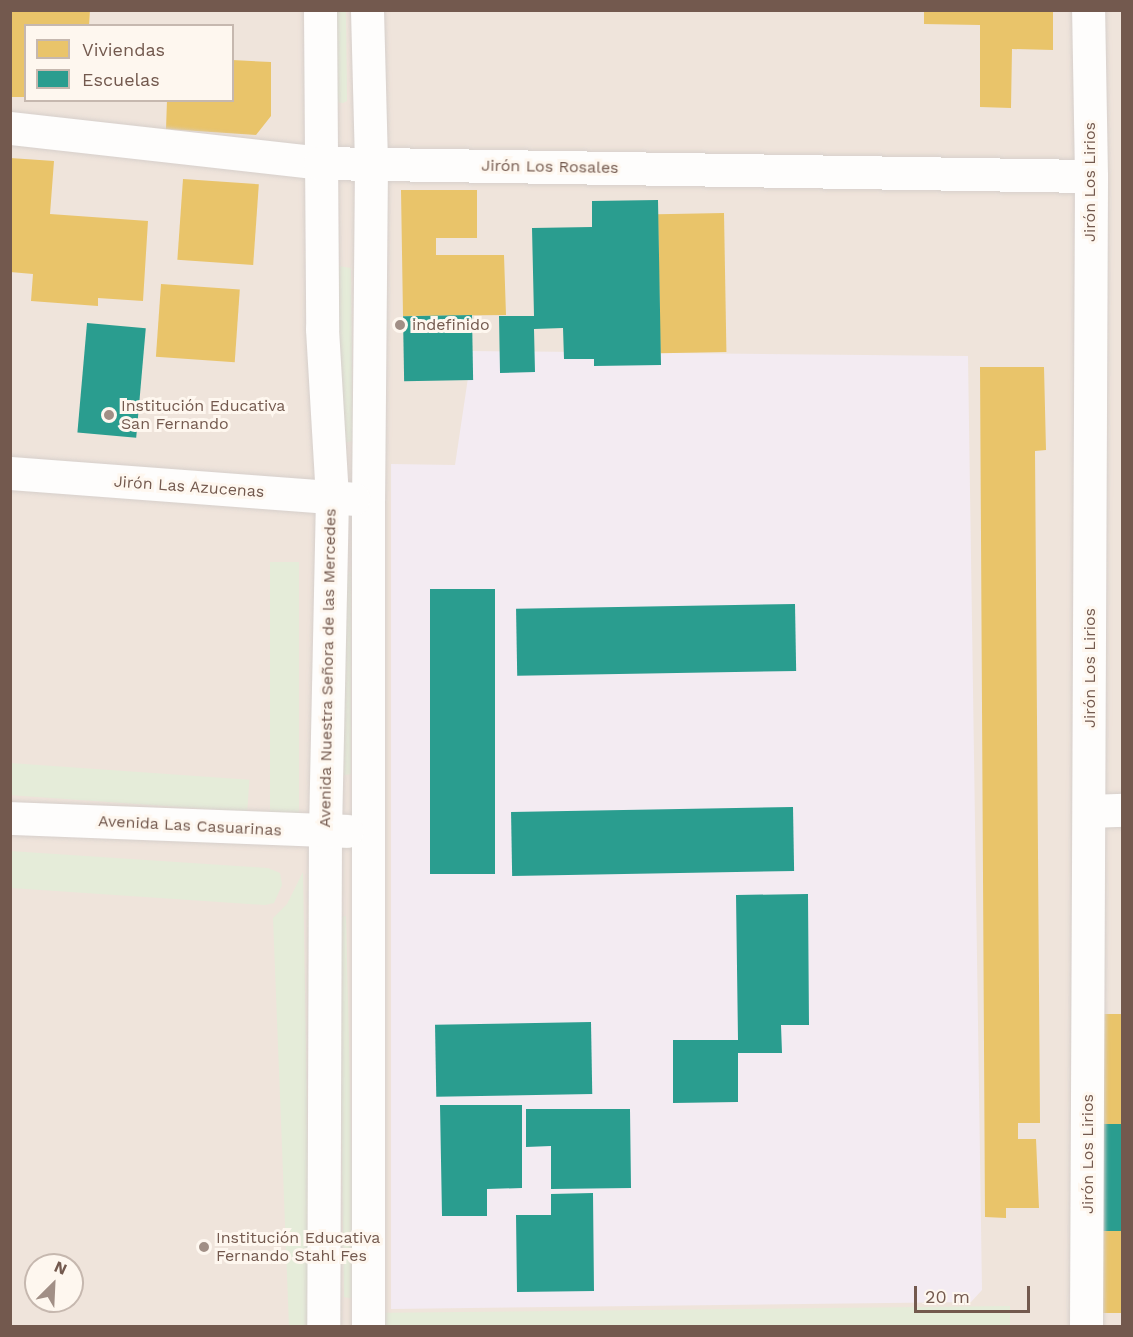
<!DOCTYPE html>
<meta charset="utf-8">
<style>
body{margin:0}
#map{position:relative;width:1133px;height:1337px;overflow:hidden;background:#f7f2ed;font-family:"Work Sans",sans-serif}
div>[style]{position:absolute}
.residential>*{inset:0;background:#efe4db}
.education>*{inset:0;background:#f3ebf2}
.green>*{inset:0;background:#e5ecd9;transform-origin:0 0}
.homes>*{inset:0;background:#e9c46a;transform-origin:0 0}
.schools>*{inset:0;background:#2a9d8f;transform-origin:0 0}
.roads{filter:drop-shadow(0 0 2px #d6cfcb) drop-shadow(0 0 2px #d6cfcb)}
.minor>*{height:33px;margin:-16.5px;padding:0 16.5px;transform-origin:16.5px;border-radius:16.5px;background:#fefdfc}
.dots>*{width:16px;height:16px;translate:-50% -50%;box-sizing:border-box;border:3px solid #fef7ef;border-radius:50%}
span{translate:-50% -50%;white-space:nowrap;text-align:center;line-height:1.15;-webkit-text-stroke:6px #fef7ef;paint-order:stroke}
.street-label{font-size:16px;color:#73594e}
.poi-label{font-size:16px;color:#73594e}
.left{translate:0 -50%;text-align:left}
.frame{position:absolute;inset:0;border:12px solid #73594e;pointer-events:none}
.legend{position:absolute;left:24px;top:24px;width:210px;height:78px;box-sizing:border-box;background:#fef7ef;border:2px solid #c6b8af;margin:0;padding:8px 10px;list-style:none;font-size:18px;color:#73594e}
.legend li{display:flex;align-items:center;gap:12px;height:30px}
.legend b{width:30px;border:2px solid #c6b8af}
.north{position:absolute;left:24px;top:1253px;width:60px;height:60px;box-sizing:border-box;background:#fef7ef;border:2px solid #c6b8af;border-radius:50%;rotate:24deg;font-size:16px;font-weight:700;line-height:24px;text-align:center;color:#73594e}
.north::after{content:'';display:block;margin:auto;width:21px;height:27px;background:#a18f86;clip-path:polygon(50% 0,100% 100%,50% 72%,0 100%)}
.scale{position:absolute;left:914px;top:1286px;width:116px;height:27px;box-sizing:border-box;border:3px solid #73594e;border-top:0;padding-left:8px;font-size:18px;line-height:21px;white-space:nowrap;color:#73594e;-webkit-text-stroke:4px #fef7ef;paint-order:stroke}
</style>
<div id="map">
<div class="residential">
<div style="clip-path:polygon(evenodd,11px 11px,1122px 11px,1122px 1326px,11px 1326px,11px 11px,26px 26px,232px 26px,232px 100px,26px 100px,26px 26px,11px 11px,36px 1265px,72px 1265px,72px 1301px,36px 1301px,36px 1265px)"></div>
</div>
<div class="education">
<div style="clip-path:polygon(472px 351px,968px 356px,982px 1290px,971px 1302px,391px 1309px,391px 464px,455px 465px)"></div>
</div>
<div class="green">
<div style="clip-path:polygon(330px 11px,346px 11px,347px 101px,343px 103px,335px 102px)"></div>
<div style="clip-path:polygon(338px 266px,351px 268px,353px 441px,343px 443px,336px 442px)"></div>
<div style="left:270px;top:562px;width:29px;height:251px"></div>
<div style="clip-path:polygon(344px 571px,351px 573px,351px 774px,345px 775px,338px 774px)"></div>
<div style="left:10px;top:763px;width:240px;height:32px;rotate:4deg"></div>
<div style="clip-path:polygon(10px 851px,268px 868px,280px 873px,282px 885px,274px 903px,265px 905px,11px 888px)"></div>
<div style="clip-path:polygon(303px 872px,311px 1326px,289px 1326px,273px 918px,287px 904px)"></div>
<div style="clip-path:polygon(346px 916px,355px 1297px,349px 1298px,344px 1297px,338px 917px)"></div>
<div style="clip-path:polygon(1010px 1306px,1010px 1326px,359px 1326px,359px 1313px)"></div>
</div>
<div class="homes">
<div style="clip-path:polygon(10px 10px,90px 10px,89px 26px,26px 26px,26px 97px,10px 97px)"></div>
<div style="clip-path:polygon(924px 10px,1053px 12px,1053px 50px,1012px 49px,1011px 108px,980px 107px,980px 25px,924px 24px)"></div>
<div style="clip-path:polygon(232px 60px,271px 62px,271px 116px,256px 135px,166px 129px,167px 100px,232px 100px)"></div>
<div style="clip-path:polygon(10px 158px,54px 161px,50px 214px,148px 221px,143px 301px,98px 298px,98px 306px,31px 301px,33px 274px,10px 272px)"></div>
<div style="left:183px;top:179px;width:76px;height:81px;rotate:4deg"></div>
<div style="clip-path:polygon(401px 190px,477px 190px,477px 238px,436px 238px,436px 255px,504px 255px,506px 315px,403px 316px)"></div>
<div style="left:724px;top:213px;width:139px;height:66px;rotate:89deg"></div>
<div style="left:161px;top:284px;width:79px;height:73px;rotate:4deg"></div>
<div style="clip-path:polygon(980px 367px,1044px 367px,1046px 450px,1035px 451px,1040px 1123px,1018px 1123px,1018px 1139px,1036px 1139px,1039px 1208px,1006px 1208px,1006px 1218px,985px 1217px)"></div>
<div style="left:1096px;top:1014px;width:26px;height:110px"></div>
<div style="left:1094px;top:1231px;width:28px;height:82px"></div>
</div>
<div class="schools">
<div style="clip-path:polygon(658px 200px,661px 365px,594px 366px,594px 359px,564px 359px,563px 328px,534px 329px,535px 372px,500px 373px,499px 316px,534px 316px,532px 228px,592px 227px,592px 201px)"></div>
<div style="left:472px;top:315px;width:65px;height:69px;rotate:89deg"></div>
<div style="left:87px;top:323px;width:59px;height:110px;rotate:5deg"></div>
<div style="left:430px;top:589px;width:65px;height:285px"></div>
<div style="left:795px;top:604px;width:67px;height:279px;rotate:89deg"></div>
<div style="left:793px;top:807px;width:64px;height:282px;rotate:89deg"></div>
<div style="clip-path:polygon(808px 894px,809px 1025px,781px 1025px,782px 1053px,738px 1053px,738px 1102px,673px 1103px,673px 1040px,738px 1040px,736px 895px)"></div>
<div style="left:591px;top:1022px;width:72px;height:156px;rotate:89deg"></div>
<div style="clip-path:polygon(440px 1105px,522px 1105px,522px 1188px,487px 1189px,487px 1216px,442px 1216px)"></div>
<div style="clip-path:polygon(526px 1109px,630px 1109px,631px 1188px,551px 1189px,551px 1146px,526px 1147px)"></div>
<div style="left:1095px;top:1124px;width:27px;height:107px"></div>
<div style="clip-path:polygon(593px 1193px,594px 1291px,517px 1292px,516px 1215px,551px 1215px,551px 1194px)"></div>
</div>
<div class="roads">
<div class="minor">
<div style="left:320px;top:10px;width:319px;rotate:89.6deg"></div>
<div style="left:322px;top:329px;width:168px;rotate:86.6deg"></div>
<div style="left:332px;top:497px;width:335px;rotate:91.2deg"></div>
<div style="left:325px;top:832px;width:494px;rotate:90.2deg"></div>
<div style="left:367px;top:10px;width:154px;rotate:88.5deg"></div>
<div style="left:371px;top:164px;width:336px;rotate:90.5deg"></div>
<div style="left:368px;top:500px;width:826px;rotate:90deg"></div>
<div style="left:10px;top:128px;width:312px;rotate:6.4deg"></div>
<div style="left:320px;top:163px;width:771px;rotate:0.97deg"></div>
<div style="left:10px;top:473px;width:344px;rotate:4.3deg"></div>
<div style="left:1090px;top:811px;width:32px;rotate:-2deg"></div>
<div style="left:10px;top:818px;width:337px;rotate:2.2deg"></div>
<div style="left:1086px;top:1326px;width:1150px;rotate:-89.75deg"></div>
<div style="left:1091px;top:176px;width:166px;rotate:-91deg"></div>
</div>
</div>
<div class="dots">
<div style="left:400px;top:325px;background:#a18f86"></div>
<div style="left:109px;top:415px;background:#a18f86"></div>
<div style="left:204px;top:1247px;background:#a18f86"></div>
</div>
<div class="street-label">
<span style="left:550px;top:167px;rotate:1deg">Jirón Los Rosales</span>
<span style="left:1090px;top:182px;rotate:-90deg">Jirón Los Lirios</span>
<span style="left:189px;top:487px;rotate:4deg">Jirón Las Azucenas</span>
<span style="left:328px;top:668px;rotate:-89deg">Avenida Nuestra Señora de las Mercedes</span>
<span style="left:1090px;top:668px;rotate:-90deg">Jirón Los Lirios</span>
<span style="left:190px;top:826px;rotate:3deg">Avenida Las Casuarinas</span>
<span style="left:1088px;top:1154px;rotate:-90deg">Jirón Los Lirios</span>
</div>
<div class="poi-label">
<span class="left" style="left:412px;top:325px">indefinido</span>
<span class="left" style="left:121px;top:415px">Institución Educativa<br>San Fernando</span>
<span class="left" style="left:216px;top:1247px">Institución Educativa<br>Fernando Stahl Fes</span>
</div>
<div class="frame"></div>
<ul class="legend">
<li><b style="height:16px;background:#e9c46a"></b>Viviendas</li>
<li><b style="height:16px;background:#2a9d8f"></b>Escuelas</li>
</ul>
<div class="north">N</div>
<div class="scale">20 m</div>
</div>
